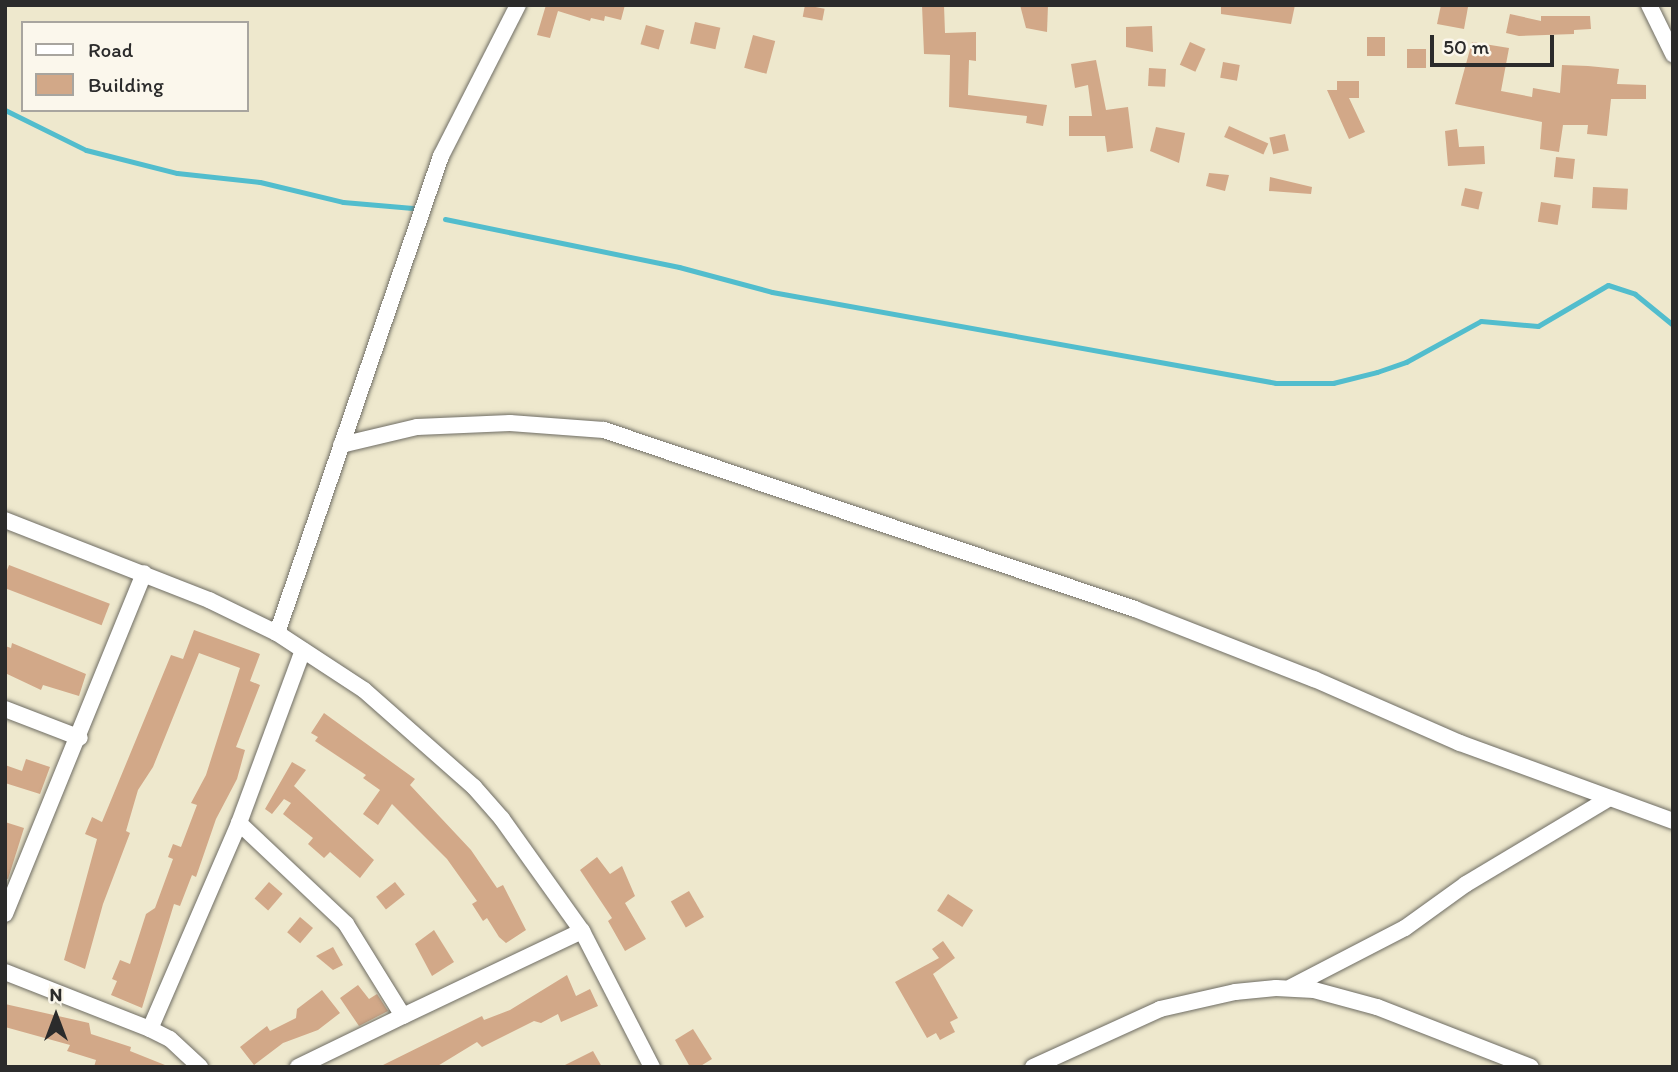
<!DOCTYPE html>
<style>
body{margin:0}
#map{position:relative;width:1678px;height:1072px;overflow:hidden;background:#eee8cd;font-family:Itim,sans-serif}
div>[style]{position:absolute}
.stream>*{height:5px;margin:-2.5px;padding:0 2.5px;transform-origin:2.5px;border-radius:2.5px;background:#52bdcd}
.building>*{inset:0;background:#d2a888;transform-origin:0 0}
.roads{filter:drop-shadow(0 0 2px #6f6d64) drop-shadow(0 0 2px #6f6d64)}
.street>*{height:16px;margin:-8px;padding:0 8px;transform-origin:8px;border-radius:8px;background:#fff}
span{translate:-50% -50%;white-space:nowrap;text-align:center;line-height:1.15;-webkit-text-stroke:7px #fbf7ec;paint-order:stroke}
.frame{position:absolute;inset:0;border:7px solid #2b2b2b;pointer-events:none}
.legend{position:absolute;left:21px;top:21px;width:228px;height:91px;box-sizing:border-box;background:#fbf7ec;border:2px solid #a8a59f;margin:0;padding:9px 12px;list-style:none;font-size:21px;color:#2b2b2b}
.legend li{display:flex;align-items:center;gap:14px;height:35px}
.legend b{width:35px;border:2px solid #a8a59f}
.north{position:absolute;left:21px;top:981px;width:70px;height:70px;-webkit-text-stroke:5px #fbf7ec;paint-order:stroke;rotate:0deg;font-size:19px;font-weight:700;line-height:28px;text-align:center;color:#2b2b2b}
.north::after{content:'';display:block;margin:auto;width:24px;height:32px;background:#2b2b2b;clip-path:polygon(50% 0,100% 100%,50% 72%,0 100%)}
.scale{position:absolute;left:1430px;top:35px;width:124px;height:32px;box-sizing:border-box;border:4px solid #2b2b2b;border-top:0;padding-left:9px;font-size:21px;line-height:24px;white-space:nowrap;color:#2b2b2b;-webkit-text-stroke:5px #fbf7ec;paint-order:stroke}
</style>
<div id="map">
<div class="stream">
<div style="left:5px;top:110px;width:90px;rotate:26.3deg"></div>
<div style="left:86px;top:150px;width:94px;rotate:14.2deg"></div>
<div style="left:177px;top:173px;width:83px;rotate:6.2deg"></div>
<div style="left:260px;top:182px;width:85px;rotate:13.5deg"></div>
<div style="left:343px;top:202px;width:70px;rotate:4.9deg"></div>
<div style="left:445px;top:219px;width:239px;rotate:11.6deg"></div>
<div style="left:679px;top:267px;width:96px;rotate:15deg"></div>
<div style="left:772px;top:292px;width:512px;rotate:10.23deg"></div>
<div style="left:1276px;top:383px;width:57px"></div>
<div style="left:1333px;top:383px;width:45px;rotate:-14deg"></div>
<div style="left:1377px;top:372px;width:31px;rotate:-19deg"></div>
<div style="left:1406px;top:362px;width:85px;rotate:-28.7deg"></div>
<div style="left:1481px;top:321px;width:57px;rotate:5deg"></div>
<div style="left:1538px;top:326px;width:81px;rotate:-30.4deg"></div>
<div style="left:1608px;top:285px;width:28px;rotate:18deg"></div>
<div style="left:1635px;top:294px;width:49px;rotate:39.2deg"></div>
</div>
<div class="building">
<div style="clip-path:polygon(546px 5px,625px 5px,621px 20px,605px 16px,604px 21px,591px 18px,590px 21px,558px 11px,550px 38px,537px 35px)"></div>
<div style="left:805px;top:5px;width:20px;height:12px;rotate:11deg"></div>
<div style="clip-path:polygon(922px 5px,944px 5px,945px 33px,976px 32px,976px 61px,969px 60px,968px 95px,1047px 105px,1043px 126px,1026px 123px,1027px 116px,949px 107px,950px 55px,924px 54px)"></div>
<div style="clip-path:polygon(1020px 5px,1048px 5px,1047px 32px,1026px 28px)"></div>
<div style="clip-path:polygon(1221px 5px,1295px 5px,1291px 24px,1221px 14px)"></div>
<div style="clip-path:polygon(1441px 5px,1468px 7px,1464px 29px,1437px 24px)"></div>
<div style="clip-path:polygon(1510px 14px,1541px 21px,1541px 16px,1590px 16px,1591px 29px,1574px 30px,1574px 34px,1519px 36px,1506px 33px)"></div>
<div style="left:695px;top:22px;width:26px;height:22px;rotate:13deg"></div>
<div style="left:646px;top:25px;width:19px;height:20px;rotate:16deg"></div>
<div style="clip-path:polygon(1152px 26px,1153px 52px,1126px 47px,1126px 27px)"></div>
<div style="left:753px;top:35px;width:23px;height:34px;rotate:15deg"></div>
<div style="left:1367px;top:37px;width:18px;height:19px"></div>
<div style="left:1190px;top:42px;width:17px;height:25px;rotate:24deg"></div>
<div style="clip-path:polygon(1472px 42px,1509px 48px,1501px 91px,1532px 97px,1533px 88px,1560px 93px,1562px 65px,1588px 66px,1619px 69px,1617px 84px,1646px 85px,1646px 99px,1611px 99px,1607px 136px,1587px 134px,1588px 125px,1563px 125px,1559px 152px,1540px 149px,1542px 122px,1455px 104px)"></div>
<div style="left:1407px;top:49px;width:19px;height:19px"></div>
<div style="clip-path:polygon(1096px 60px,1106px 110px,1128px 107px,1133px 148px,1107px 152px,1105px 136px,1069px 136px,1069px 116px,1092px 116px,1088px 85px,1075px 88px,1071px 64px)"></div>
<div style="left:1223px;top:62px;width:17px;height:16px;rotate:10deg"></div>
<div style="left:1149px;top:68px;width:17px;height:18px;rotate:3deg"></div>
<div style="clip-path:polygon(1337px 81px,1359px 81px,1359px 98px,1349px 98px,1365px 132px,1349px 139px,1327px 90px,1337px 90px)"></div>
<div style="left:1229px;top:126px;width:43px;height:12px;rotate:24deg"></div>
<div style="clip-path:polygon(1156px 127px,1185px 133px,1179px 163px,1150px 151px)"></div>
<div style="clip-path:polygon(1457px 129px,1459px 147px,1484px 146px,1485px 164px,1448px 166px,1445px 131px)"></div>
<div style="left:1285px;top:134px;width:17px;height:16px;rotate:77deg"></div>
<div style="left:1556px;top:157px;width:19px;height:20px;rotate:6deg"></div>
<div style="clip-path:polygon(1209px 173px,1229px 175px,1225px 191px,1206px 186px)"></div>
<div style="clip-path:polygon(1270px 177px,1312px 187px,1311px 194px,1269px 191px)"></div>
<div style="left:1593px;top:187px;width:35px;height:21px;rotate:3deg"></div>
<div style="left:1465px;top:188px;width:18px;height:18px;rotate:13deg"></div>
<div style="left:1541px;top:202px;width:20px;height:20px;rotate:9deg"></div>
<div style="left:9px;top:565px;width:108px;height:23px;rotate:21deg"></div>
<div style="clip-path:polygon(194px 630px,260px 654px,250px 681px,260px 685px,236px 747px,245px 750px,237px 779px,216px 819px,196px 877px,192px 875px,180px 906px,174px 904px,142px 1008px,111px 995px,117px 981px,112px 979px,120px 960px,130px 964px,146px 914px,155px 908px,173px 859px,168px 857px,173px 844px,181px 847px,197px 805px,191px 803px,206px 775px,240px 668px,199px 653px,153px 767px,138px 790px,126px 831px,130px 833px,103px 904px,85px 969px,64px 960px,97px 839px,85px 834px,92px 817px,102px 822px,171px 655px,183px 659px)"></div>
<div style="clip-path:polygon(12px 643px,86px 674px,79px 696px,43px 685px,41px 690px,5px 673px,5px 646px,11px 648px)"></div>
<div style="clip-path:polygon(324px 713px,415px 779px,410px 785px,471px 850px,497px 888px,503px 885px,526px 930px,506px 943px,499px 937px,487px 918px,483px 921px,472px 904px,477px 901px,447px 859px,392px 804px,378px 825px,363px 814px,380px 790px,363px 778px,366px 775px,315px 741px,318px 737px,311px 733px)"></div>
<div style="clip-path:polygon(26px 759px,50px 767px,40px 794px,5px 783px,5px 765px,22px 771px)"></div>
<div style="clip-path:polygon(292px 762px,306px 770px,294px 786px,374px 860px,360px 878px,330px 852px,324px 858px,308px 844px,313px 838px,283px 814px,291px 803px,284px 799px,272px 814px,265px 809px)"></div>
<div style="clip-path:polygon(5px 822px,24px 828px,8px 879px,5px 878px)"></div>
<div style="clip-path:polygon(597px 857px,610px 874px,622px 866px,635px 896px,625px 903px,646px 939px,625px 951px,608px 921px,612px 918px,580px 870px)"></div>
<div style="left:269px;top:882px;width:18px;height:22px;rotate:41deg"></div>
<div style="left:395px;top:882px;width:16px;height:24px;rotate:52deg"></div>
<div style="left:689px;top:891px;width:30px;height:21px;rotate:60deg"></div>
<div style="left:948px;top:894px;width:30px;height:20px;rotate:33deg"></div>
<div style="left:300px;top:917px;width:17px;height:20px;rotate:40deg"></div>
<div style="clip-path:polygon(434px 930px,454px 962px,432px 976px,415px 944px)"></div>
<div style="clip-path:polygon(943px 941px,955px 958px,933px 974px,958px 1018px,950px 1022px,955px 1032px,940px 1040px,936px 1033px,927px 1038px,895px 982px,939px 958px,932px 949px)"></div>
<div style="clip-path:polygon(333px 947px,343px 965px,333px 970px,316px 956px)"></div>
<div style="clip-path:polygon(567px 975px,576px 996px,590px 989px,598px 1006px,561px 1022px,558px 1014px,541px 1023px,534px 1021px,482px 1047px,477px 1042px,436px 1067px,379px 1067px,482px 1016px,484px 1020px,510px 1010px)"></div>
<div style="clip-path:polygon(358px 985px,369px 999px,377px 994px,388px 1011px,359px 1026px,340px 998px)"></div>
<div style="clip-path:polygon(322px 990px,340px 1013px,318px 1030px,283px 1043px,254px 1065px,240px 1047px,267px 1026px,270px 1031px,296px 1018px,297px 1009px)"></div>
<div style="clip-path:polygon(5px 1004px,89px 1023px,91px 1034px,131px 1047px,130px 1051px,170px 1067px,94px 1067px,96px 1060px,67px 1051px,70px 1045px,5px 1027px)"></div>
<div style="clip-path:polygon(693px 1029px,712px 1059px,699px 1067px,690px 1067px,675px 1040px)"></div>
<div style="clip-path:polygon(593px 1051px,602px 1067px,561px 1067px)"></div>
</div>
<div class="roads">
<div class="street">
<div style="left:1649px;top:5px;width:55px;rotate:63.9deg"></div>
<div style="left:341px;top:445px;width:78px;rotate:-13.3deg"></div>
<div style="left:417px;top:427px;width:93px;rotate:-2.5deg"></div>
<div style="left:510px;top:423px;width:94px;rotate:4.3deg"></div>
<div style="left:604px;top:430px;width:560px;rotate:18.63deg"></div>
<div style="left:1135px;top:609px;width:192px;rotate:21.4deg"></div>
<div style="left:1314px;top:679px;width:159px;rotate:23.7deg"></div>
<div style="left:1460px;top:743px;width:227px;rotate:20.1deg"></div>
<div style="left:5px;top:520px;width:219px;rotate:21.4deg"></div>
<div style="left:209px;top:600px;width:76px;rotate:25.9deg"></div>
<div style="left:277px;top:633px;width:104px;rotate:33.2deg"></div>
<div style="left:364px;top:690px;width:147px;rotate:41.4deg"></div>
<div style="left:474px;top:787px;width:43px;rotate:48.8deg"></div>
<div style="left:502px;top:819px;width:138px;rotate:54.5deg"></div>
<div style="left:582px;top:931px;width:153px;rotate:62.8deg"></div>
<div style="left:277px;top:633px;width:504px;rotate:-71.03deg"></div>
<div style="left:441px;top:156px;width:169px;rotate:-63deg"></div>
<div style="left:5px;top:709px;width:80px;rotate:21.1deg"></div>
<div style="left:239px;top:823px;width:147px;rotate:43.3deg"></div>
<div style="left:346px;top:924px;width:108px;rotate:58.2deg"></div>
<div style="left:403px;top:1016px;width:198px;rotate:-25.4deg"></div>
<div style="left:5px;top:914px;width:368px;rotate:-67.8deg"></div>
<div style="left:5px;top:972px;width:156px;rotate:21.5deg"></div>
<div style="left:150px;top:1029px;width:22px;rotate:27deg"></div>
<div style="left:170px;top:1039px;width:41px;rotate:43deg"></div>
<div style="left:1291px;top:987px;width:128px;rotate:-27.4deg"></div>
<div style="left:1405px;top:928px;width:75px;rotate:-35.8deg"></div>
<div style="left:1466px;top:884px;width:165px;rotate:-30.9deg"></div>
<div style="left:150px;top:1029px;width:224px;rotate:-66.6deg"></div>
<div style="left:239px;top:823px;width:184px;rotate:-69.7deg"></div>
<div style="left:298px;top:1067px;width:117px;rotate:-25.9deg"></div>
<div style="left:1033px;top:1067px;width:140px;rotate:-24.5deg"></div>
<div style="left:1160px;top:1009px;width:77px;rotate:-12.8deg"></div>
<div style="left:1235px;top:992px;width:41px;rotate:-5.6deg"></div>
<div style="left:1276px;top:988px;width:38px;rotate:3deg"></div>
<div style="left:1314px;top:990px;width:65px;rotate:15.1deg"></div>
<div style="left:1377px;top:1007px;width:165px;rotate:21.3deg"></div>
</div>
</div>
<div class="frame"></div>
<ul class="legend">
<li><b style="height:9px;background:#fff"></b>Road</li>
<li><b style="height:19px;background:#d2a888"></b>Building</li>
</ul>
<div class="north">N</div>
<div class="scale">50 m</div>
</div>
